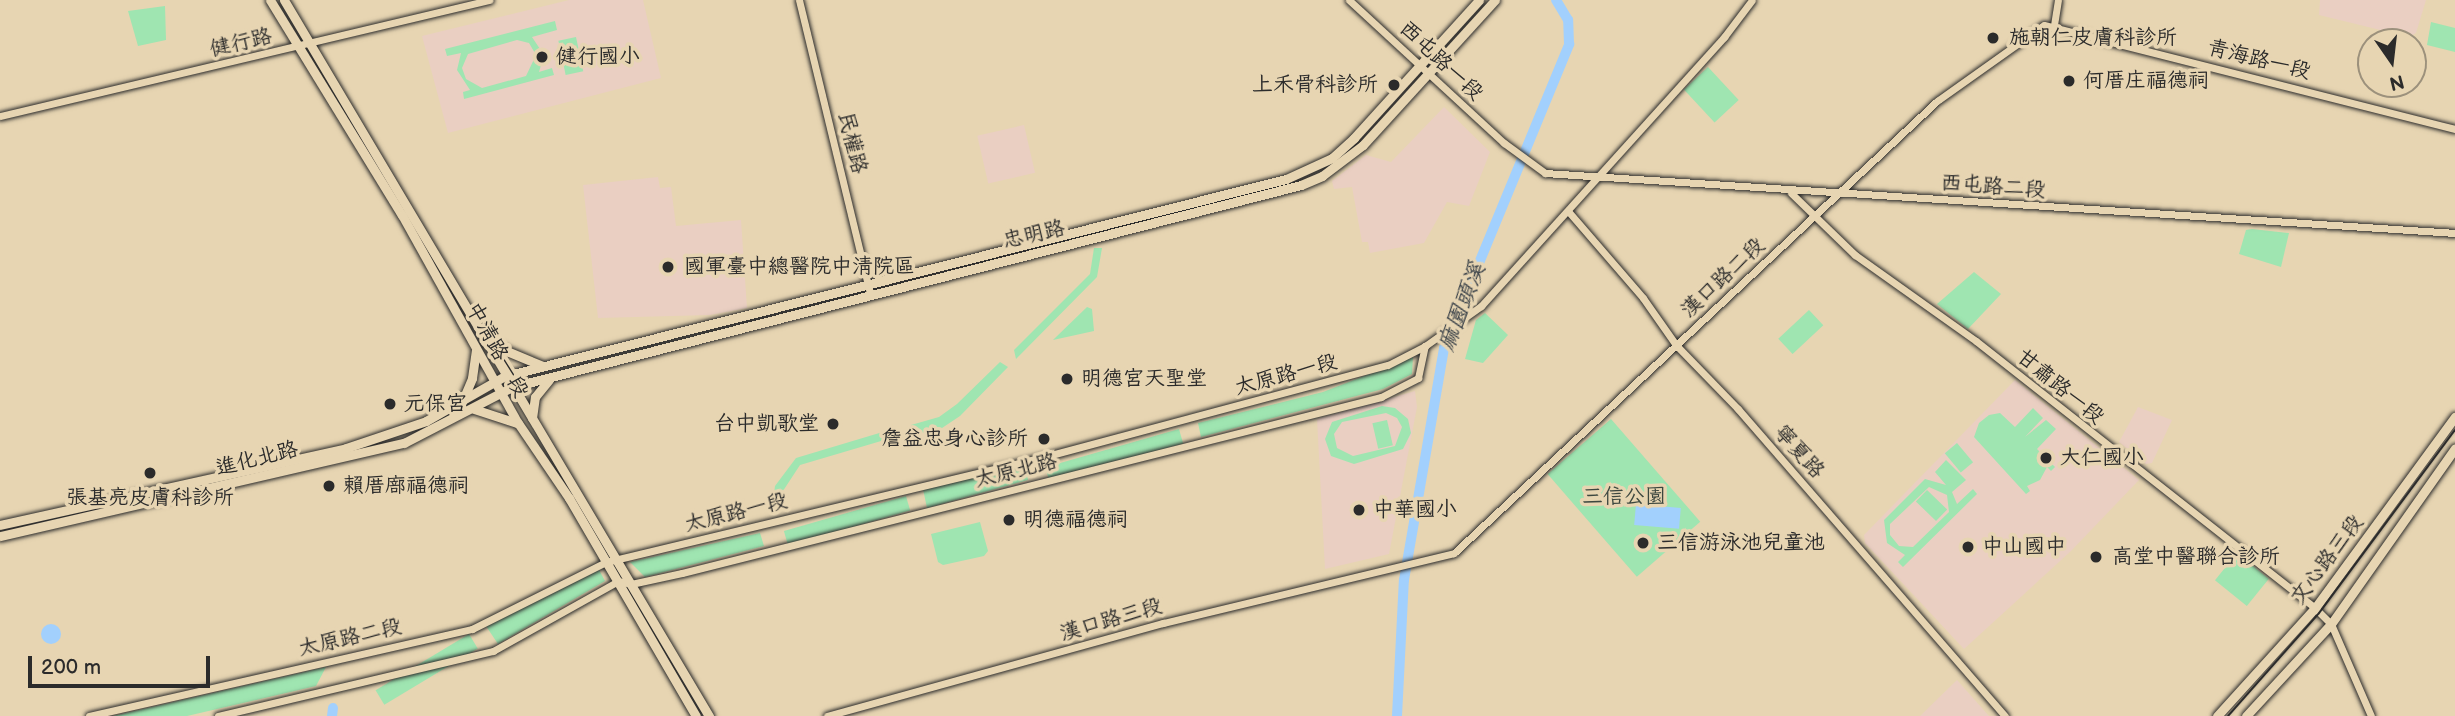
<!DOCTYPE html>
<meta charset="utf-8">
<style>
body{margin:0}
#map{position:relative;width:2455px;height:716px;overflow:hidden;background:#e7d5b2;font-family:"Balsamiq Sans","LXGW WenKai TC",sans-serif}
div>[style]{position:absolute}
.built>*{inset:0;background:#eacfc2;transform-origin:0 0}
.green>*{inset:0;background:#9fe5b1;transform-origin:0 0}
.water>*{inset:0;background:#a2d0fd;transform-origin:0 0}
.round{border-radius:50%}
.river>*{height:10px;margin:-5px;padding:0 5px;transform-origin:5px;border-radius:5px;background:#a2d0fd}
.roads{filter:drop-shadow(0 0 2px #2b2b2b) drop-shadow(0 0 2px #2b2b2b)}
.minor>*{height:7px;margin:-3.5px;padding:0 3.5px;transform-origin:3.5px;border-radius:3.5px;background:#e7d5b2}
.major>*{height:9px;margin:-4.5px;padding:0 4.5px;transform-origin:4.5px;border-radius:4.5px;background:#e7d5b2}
.rail>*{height:2px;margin:-1px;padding:0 1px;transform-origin:1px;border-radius:1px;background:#2b2b2b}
.dots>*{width:19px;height:19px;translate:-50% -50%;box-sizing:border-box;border:4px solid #e7d5b2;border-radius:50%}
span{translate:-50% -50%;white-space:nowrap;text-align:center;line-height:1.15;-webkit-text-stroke:7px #e7d5b2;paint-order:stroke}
.poi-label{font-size:21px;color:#2b2b2b}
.left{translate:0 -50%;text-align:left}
.right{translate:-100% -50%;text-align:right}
.street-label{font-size:21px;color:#2b2b2b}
.park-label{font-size:21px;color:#3c473f}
.water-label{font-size:23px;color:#3d444a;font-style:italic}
.north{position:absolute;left:2357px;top:28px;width:70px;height:70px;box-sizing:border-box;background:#e7d5b2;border:2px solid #9c917c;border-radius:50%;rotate:166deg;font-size:19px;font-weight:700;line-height:28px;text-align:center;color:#2b2b2b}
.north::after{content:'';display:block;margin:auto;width:24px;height:32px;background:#2b2b2b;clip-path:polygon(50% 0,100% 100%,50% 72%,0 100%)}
.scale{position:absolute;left:28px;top:656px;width:182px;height:32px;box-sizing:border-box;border:4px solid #2b2b2b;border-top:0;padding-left:9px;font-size:21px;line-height:24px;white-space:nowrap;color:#2b2b2b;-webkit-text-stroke:5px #e7d5b2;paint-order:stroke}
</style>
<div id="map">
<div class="built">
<div style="clip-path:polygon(569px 0,643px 0,661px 78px,448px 133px,422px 36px)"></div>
<div style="clip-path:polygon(2320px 0,2426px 0,2416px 33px,2409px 37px,2319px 15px)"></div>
<div style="clip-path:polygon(1444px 107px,1490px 152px,1469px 206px,1447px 202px,1424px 243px,1370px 253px,1368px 242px,1362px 242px,1352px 187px,1334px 189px,1332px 181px,1366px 155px,1391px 162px)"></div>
<div style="left:1024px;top:125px;width:49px;height:48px;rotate:77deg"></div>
<div style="clip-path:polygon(658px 177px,660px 188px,671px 187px,676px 226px,741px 220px,747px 308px,710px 315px,598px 318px,583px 185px)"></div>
<div style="clip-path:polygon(2015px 380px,2139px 480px,2071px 551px,1964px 649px,1865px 543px,1864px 535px)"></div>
<div style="clip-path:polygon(1415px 391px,1417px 407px,1389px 554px,1325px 569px,1317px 419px)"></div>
<div style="clip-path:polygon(2138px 407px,2172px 420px,2152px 463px,2146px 464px,2119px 442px)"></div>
<div style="clip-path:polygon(1957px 680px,1989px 716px,1920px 716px)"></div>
</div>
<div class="green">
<div style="clip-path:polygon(165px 6px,166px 40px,138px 46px,128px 11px)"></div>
<div style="clip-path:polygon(evenodd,555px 21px,557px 30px,532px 37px,544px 55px,539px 72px,552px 68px,554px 75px,464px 99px,463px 92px,470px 90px,457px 70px,461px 53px,447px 56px,445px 49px,555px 21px,517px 40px,529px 43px,536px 55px,526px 76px,482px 88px,466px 79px,462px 68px,468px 54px,517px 40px)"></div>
<div style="clip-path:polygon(2431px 22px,2455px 28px,2455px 52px,2427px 45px)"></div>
<div style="left:576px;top:37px;width:35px;height:18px;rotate:78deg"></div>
<div style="left:1708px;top:67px;width:45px;height:33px;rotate:47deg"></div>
<div style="clip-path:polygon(2252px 229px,2289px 233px,2281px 267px,2239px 254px,2246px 230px)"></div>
<div style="clip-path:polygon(1094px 248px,1102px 248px,1097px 277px,1016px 359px,1014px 350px,1090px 274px)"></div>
<div style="clip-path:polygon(1974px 272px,2001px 294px,1968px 329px,1937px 304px)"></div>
<div style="clip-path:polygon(1087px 307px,1092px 309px,1094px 331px,1053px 340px)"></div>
<div style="left:1809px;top:310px;width:21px;height:42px;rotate:47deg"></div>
<div style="clip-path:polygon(1485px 313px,1508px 335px,1483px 363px,1465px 359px,1476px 320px)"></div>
<div style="clip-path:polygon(1413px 357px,1412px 374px,1383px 389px,1201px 437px,1198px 423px,1323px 392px)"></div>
<div style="clip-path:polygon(1000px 362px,1008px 367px,960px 416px,942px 428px,913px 435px,911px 425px,939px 417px,957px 404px)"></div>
<div style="clip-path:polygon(evenodd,1382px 406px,1395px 408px,1408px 419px,1411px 433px,1403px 449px,1354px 464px,1331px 456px,1325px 439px,1332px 422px,1382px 406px,1386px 413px,1397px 418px,1402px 427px,1395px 446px,1353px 456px,1337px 448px,1334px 434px,1342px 422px,1386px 413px)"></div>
<div style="clip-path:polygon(2033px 408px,2043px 418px,2025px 437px,2046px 420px,2056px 429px,2037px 449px,2055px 467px,2051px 471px,2047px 467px,2040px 480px,2027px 486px,2030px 491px,2026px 494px,1974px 437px,1979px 423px,1989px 415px,2000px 413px,2015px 427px)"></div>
<div style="left:1611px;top:419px;width:136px;height:84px;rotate:49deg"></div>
<div style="left:1387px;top:420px;width:26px;height:15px;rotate:77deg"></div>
<div style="clip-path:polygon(896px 428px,898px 436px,800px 465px,779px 497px,778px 509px,772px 509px,775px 486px,796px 458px)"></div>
<div style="left:1179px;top:429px;width:15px;height:139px;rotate:74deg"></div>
<div style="left:1957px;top:443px;width:25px;height:16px;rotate:50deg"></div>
<div style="clip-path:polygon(evenodd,1946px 460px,1966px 480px,1952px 492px,1957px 504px,1973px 489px,1977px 494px,1903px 567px,1898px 562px,1905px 555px,1887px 543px,1884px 520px,1925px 479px,1946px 485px,1935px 472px,1946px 460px,1929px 487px,1947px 495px,1949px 512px,1913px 547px,1899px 546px,1890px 535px,1890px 524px,1929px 487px)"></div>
<div style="clip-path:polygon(1025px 464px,1028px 480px,927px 508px,923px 489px)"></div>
<div style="left:1927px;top:490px;width:28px;height:16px;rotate:44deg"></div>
<div style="left:906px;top:496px;width:15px;height:127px;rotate:74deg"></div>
<div style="clip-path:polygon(980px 522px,988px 551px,984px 556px,943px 565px,938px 562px,931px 534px)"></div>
<div style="clip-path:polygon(760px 533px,764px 546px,645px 577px,630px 562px)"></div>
<div style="left:2237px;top:553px;width:41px;height:35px;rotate:39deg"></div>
<div style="clip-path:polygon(598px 568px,605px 581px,498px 644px,486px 626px)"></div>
<div style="left:469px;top:634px;width:17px;height:109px;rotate:59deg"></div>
<div style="clip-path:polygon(326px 667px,316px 686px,187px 716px,113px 716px)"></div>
</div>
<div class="water">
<div style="left:1636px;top:504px;width:45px;height:21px;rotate:5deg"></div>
<div class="round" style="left:41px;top:624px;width:20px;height:20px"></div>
</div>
<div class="river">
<div style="left:332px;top:716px;width:8px;rotate:-83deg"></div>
<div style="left:1397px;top:716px;width:136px;rotate:-87.1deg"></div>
<div style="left:1404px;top:580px;width:235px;rotate:-80.2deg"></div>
<div style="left:1444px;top:348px;width:329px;rotate:-67.6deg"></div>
<div style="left:1569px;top:44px;width:24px;rotate:-92deg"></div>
<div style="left:1568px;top:20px;width:23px;rotate:-121deg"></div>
</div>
<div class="roads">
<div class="minor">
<div style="left:799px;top:0;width:302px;rotate:76.4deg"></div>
<div style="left:1349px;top:0;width:211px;rotate:42.7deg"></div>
<div style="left:1504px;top:143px;width:51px;rotate:36.2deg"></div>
<div style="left:1545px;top:173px;width:912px;rotate:3.77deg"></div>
<div style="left:2054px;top:25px;width:25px;rotate:-81deg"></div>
<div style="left:0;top:116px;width:503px;rotate:-13.34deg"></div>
<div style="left:1791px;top:193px;width:89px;rotate:44.1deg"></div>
<div style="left:1855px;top:255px;width:148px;rotate:35.4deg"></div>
<div style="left:1976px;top:341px;width:432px;rotate:38.2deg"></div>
<div style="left:2315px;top:608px;width:23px;rotate:45deg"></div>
<div style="left:2331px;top:624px;width:100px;rotate:66.5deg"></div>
<div style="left:1568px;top:211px;width:115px;rotate:49.2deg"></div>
<div style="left:1643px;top:298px;width:57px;rotate:54.9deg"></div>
<div style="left:1676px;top:345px;width:89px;rotate:45.9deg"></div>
<div style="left:1738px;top:409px;width:407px;rotate:49deg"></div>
<div style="left:89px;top:716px;width:393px;rotate:-12.8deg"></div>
<div style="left:472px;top:629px;width:150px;rotate:-26.6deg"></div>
<div style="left:606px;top:562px;width:442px;rotate:-13.5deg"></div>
<div style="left:1036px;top:459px;width:364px;rotate:-15deg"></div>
<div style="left:1388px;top:365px;width:42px;rotate:-27.2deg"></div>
<div style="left:1425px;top:346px;width:69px;rotate:-35.5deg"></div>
<div style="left:1481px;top:306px;width:363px;rotate:-47.9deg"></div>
<div style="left:1724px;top:37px;width:46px;rotate:-52.9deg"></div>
<div style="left:218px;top:716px;width:283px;rotate:-13.3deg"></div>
<div style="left:493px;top:651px;width:143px;rotate:-29.2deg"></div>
<div style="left:618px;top:581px;width:13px;rotate:13deg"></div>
<div style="left:631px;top:584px;width:52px;rotate:-12.2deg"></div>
<div style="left:682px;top:573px;width:721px;rotate:-14.13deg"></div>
<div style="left:1381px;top:397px;width:42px;rotate:-27.2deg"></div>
<div style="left:1418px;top:378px;width:33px;rotate:-78deg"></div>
<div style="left:827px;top:716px;width:349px;rotate:-15.5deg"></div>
<div style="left:1163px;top:623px;width:299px;rotate:-13.5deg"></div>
<div style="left:1454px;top:553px;width:662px;rotate:-43.1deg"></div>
<div style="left:1937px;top:101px;width:131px;rotate:-35.4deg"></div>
<div style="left:2044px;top:25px;width:424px;rotate:14.2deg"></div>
</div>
<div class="major">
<div style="left:270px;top:0;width:252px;rotate:58.5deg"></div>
<div style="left:402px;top:215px;width:238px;rotate:60.9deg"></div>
<div style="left:518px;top:423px;width:91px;rotate:55.8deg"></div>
<div style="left:569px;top:498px;width:252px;rotate:59.8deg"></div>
<div style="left:284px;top:0;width:833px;rotate:59.31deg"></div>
<div style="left:485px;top:342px;width:63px;rotate:22.5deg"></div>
<div style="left:462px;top:402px;width:26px;rotate:-67deg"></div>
<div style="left:472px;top:378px;width:28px;rotate:-82deg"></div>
<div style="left:474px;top:409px;width:45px;rotate:18deg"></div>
<div style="left:532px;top:418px;width:21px;rotate:-82deg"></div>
<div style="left:535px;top:397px;width:22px;rotate:-51deg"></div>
<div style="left:0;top:525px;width:354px;rotate:-12.5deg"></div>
<div style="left:346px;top:448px;width:84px;rotate:-18.6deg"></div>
<div style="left:426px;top:421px;width:91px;rotate:-29.7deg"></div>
<div style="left:505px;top:376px;width:805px;rotate:-14.16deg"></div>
<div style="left:1286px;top:179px;width:51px;rotate:-24.5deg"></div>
<div style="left:1332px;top:158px;width:30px;rotate:-42deg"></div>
<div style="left:1354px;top:138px;width:186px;rotate:-47.8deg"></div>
<div style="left:0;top:536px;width:415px;rotate:-13deg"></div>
<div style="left:404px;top:443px;width:122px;rotate:-27.4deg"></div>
<div style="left:512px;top:387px;width:814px;rotate:-14.36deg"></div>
<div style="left:1301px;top:185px;width:23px;rotate:-23deg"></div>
<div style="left:1322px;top:176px;width:51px;rotate:-37.1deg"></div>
<div style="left:1363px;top:145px;width:196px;rotate:-47.7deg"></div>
<div style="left:2217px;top:716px;width:146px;rotate:-47.8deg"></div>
<div style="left:2315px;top:608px;width:237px;rotate:-53.8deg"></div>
<div style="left:2246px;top:716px;width:125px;rotate:-47.3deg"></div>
<div style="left:2331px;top:624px;width:215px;rotate:-54.8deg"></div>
</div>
</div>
<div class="rail">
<div style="left:2228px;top:716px;width:137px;rotate:-48.5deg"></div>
<div style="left:2319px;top:613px;width:228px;rotate:-53.4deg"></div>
</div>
<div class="dots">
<div style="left:1993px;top:38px;background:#2b2b2b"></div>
<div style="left:542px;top:57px;background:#2b2b2b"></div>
<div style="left:2069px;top:81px;background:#2b2b2b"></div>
<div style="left:1394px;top:85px;background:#2b2b2b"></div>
<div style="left:668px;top:267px;background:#2b2b2b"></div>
<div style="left:1067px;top:379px;background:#2b2b2b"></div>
<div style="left:390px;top:404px;background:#2b2b2b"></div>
<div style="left:833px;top:424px;background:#2b2b2b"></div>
<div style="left:1044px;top:439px;background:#2b2b2b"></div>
<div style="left:2046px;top:458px;background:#2b2b2b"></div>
<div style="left:150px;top:473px;background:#2b2b2b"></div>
<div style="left:329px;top:486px;background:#2b2b2b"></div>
<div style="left:1359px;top:510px;background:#2b2b2b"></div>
<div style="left:1009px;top:520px;background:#2b2b2b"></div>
<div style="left:1643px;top:543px;background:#2b2b2b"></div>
<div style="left:1968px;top:547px;background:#2b2b2b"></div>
<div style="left:2096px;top:557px;background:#2b2b2b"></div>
</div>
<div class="poi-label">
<span class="left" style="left:2009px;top:38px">施朝仁皮膚科診所</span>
<span class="left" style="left:556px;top:57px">健行國小</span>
<span class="left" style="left:2083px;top:81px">何厝庄福德祠</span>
<span class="right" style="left:1378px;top:85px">上禾骨科診所</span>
<span class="left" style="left:684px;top:267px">國軍臺中總醫院中清院區</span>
<span class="left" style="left:1081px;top:379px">明德宮天聖堂</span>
<span class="left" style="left:404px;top:404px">元保宮</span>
<span class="right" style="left:819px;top:424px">台中凱歌堂</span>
<span class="right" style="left:1028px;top:439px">詹益忠身心診所</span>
<span class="left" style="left:2060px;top:458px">大仁國小</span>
<span class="left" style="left:343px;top:486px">賴厝廍福德祠</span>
<span style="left:150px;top:498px">張基亮皮膚科診所</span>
<span class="left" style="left:1373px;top:510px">中華國小</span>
<span class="left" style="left:1023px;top:520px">明德福德祠</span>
<span class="left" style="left:1657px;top:543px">三信游泳池兒童池</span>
<span class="left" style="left:1982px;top:547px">中山國中</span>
<span class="left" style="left:2112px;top:557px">高堂中醫聯合診所</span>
</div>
<div class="street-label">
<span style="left:241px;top:43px;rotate:-13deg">健行路</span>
<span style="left:2259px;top:60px;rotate:14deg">青海路一段</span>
<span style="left:1441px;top:61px;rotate:43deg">西屯路一段</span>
<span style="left:852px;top:143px;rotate:76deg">民權路</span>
<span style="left:1993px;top:187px;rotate:4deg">西屯路二段</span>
<span style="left:1034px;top:235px;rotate:-13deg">忠明路</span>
<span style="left:1723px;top:278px;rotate:-43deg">漢口路二段</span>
<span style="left:497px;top:350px;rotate:61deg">中清路一段</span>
<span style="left:1286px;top:375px;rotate:-15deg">太原路一段</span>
<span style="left:2060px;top:387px;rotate:39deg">甘肅路一段</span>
<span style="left:1799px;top:452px;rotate:48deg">寧夏路</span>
<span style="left:257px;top:459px;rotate:-14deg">進化北路</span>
<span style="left:1016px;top:471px;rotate:-14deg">太原北路</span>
<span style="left:736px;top:513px;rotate:-14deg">太原路一段</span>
<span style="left:2327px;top:560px;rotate:-53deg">文心路三段</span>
<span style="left:1111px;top:620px;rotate:-16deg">漢口路三段</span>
<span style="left:350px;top:638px;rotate:-13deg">太原路二段</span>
</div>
<div class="park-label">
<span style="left:1624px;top:497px">三信公園</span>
</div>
<div class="water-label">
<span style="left:1462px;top:307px;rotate:-69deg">麻園頭溪</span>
</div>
<div class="north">N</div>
<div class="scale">200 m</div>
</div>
